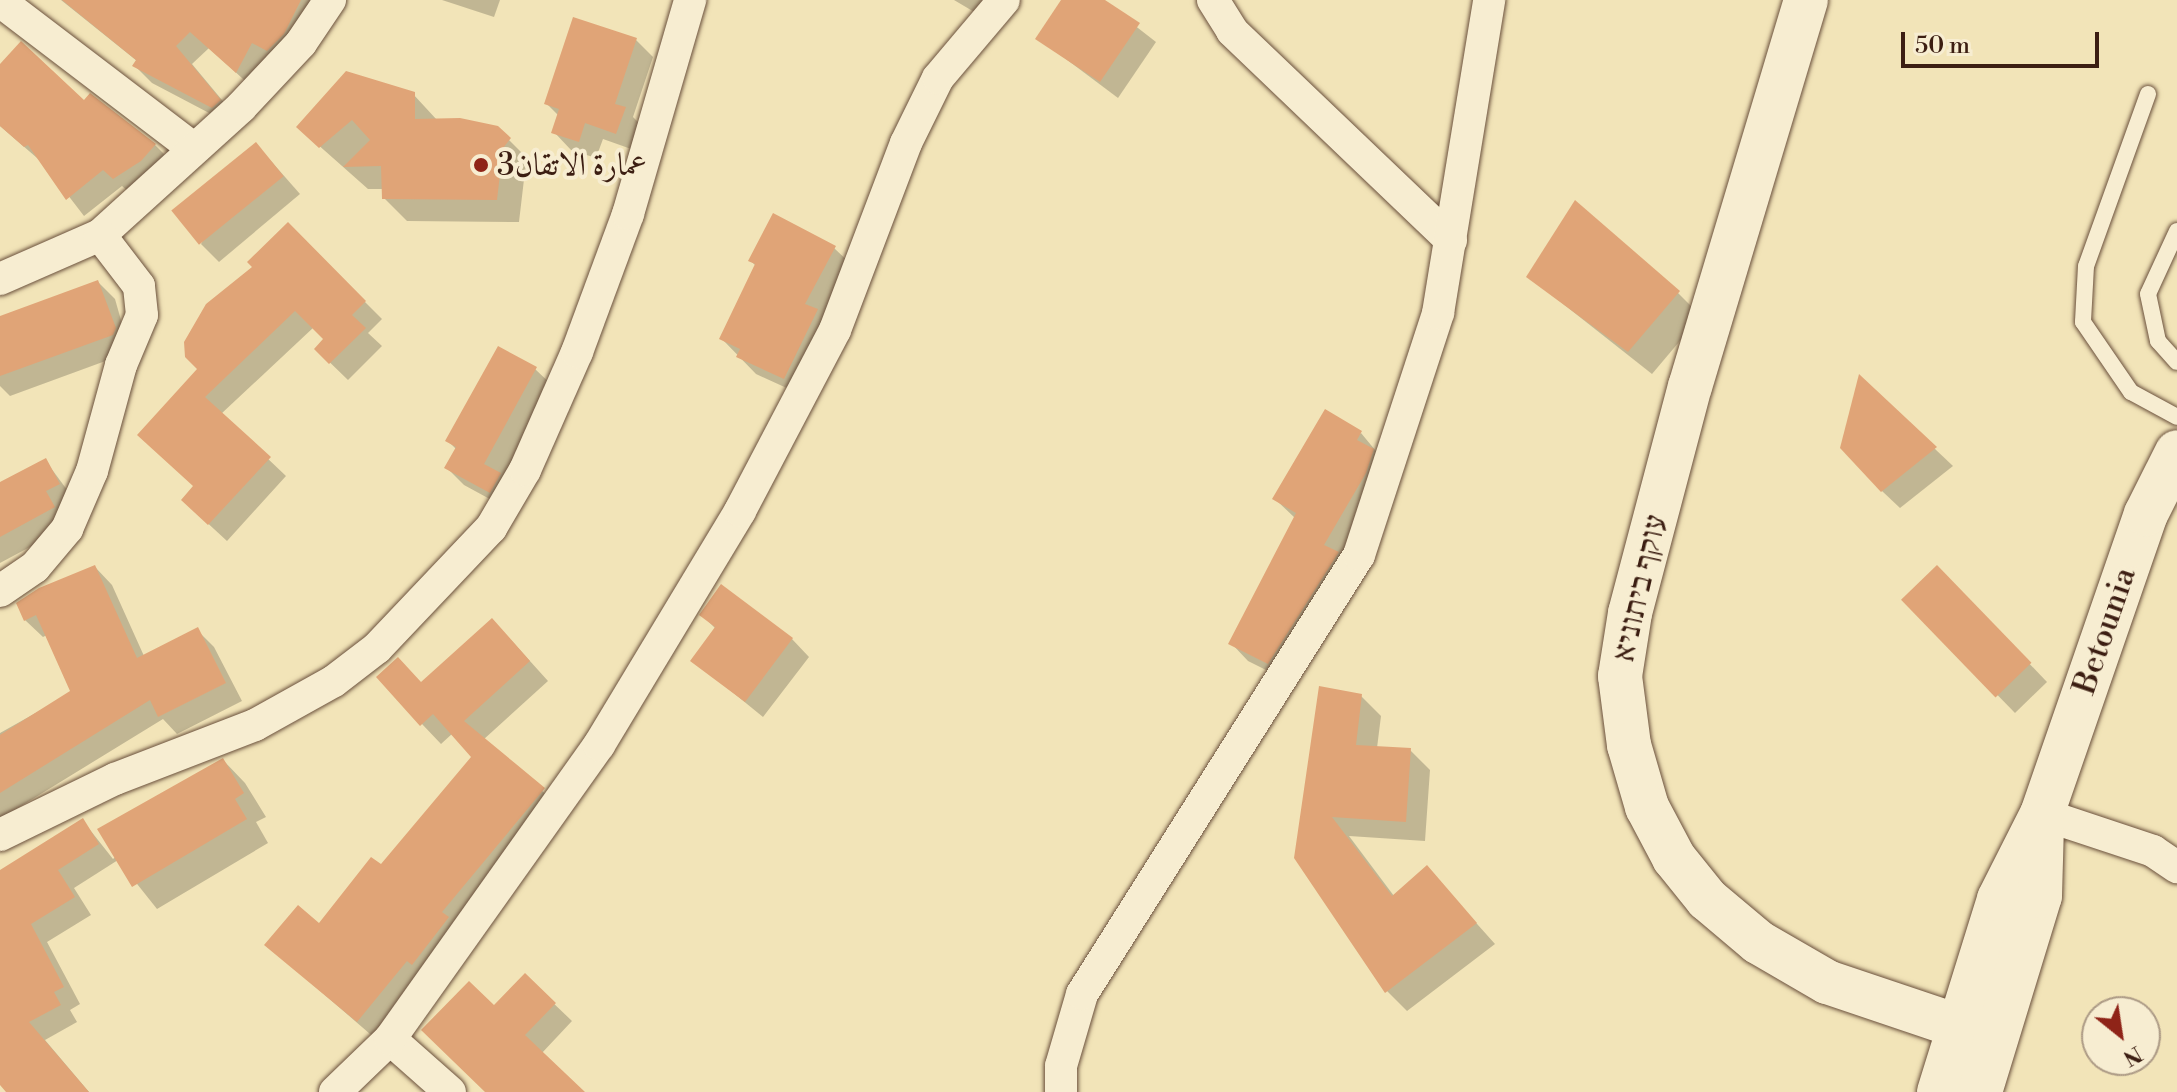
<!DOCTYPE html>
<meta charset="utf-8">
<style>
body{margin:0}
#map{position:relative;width:2177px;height:1092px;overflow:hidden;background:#f2e4b8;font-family:"Libre Bodoni",Amiri,"Frank Ruhl Libre",serif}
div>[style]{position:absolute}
.shadow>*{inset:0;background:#0003}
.building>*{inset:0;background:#e0a477;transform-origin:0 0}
.roads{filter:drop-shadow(0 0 2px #6a503c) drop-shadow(0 0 2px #6a503c)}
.lane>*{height:16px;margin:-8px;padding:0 8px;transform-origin:8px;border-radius:8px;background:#f7edd1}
.street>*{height:32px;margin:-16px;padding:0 16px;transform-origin:16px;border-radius:16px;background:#f7edd1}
.secondary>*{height:44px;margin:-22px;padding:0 22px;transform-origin:22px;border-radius:22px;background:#f7edd1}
.dots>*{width:22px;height:22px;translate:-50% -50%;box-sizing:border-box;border:4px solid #f7edd1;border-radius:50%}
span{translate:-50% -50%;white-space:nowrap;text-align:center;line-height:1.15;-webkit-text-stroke:8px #f7edd1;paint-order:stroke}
.poi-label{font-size:32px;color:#3c1e12}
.left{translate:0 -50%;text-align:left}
.street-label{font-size:32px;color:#3c1e12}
.north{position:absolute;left:2081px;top:996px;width:80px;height:80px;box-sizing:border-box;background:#f7edd1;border:2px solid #ac9a85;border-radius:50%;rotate:150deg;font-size:22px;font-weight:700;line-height:32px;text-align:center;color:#3c1e12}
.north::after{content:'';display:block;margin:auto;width:28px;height:36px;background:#8f2418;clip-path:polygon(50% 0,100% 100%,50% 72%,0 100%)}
.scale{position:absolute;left:1901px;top:32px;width:198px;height:36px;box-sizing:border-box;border:4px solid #3c1e12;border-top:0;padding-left:10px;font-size:24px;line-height:28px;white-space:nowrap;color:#3c1e12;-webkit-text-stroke:6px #f7edd1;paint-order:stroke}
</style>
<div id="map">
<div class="shadow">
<div style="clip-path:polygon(61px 0,327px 0,254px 89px,209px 48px,192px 64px,237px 118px,230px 124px,152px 83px,135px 66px,137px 61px)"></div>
<div style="clip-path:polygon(442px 0,500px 0,494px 17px)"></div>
<div style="clip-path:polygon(954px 0,989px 0,981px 16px)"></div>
<div style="clip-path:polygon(1064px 0,1102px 0,1156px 42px,1118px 98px,1038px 38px)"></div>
<div style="clip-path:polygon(636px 40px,653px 57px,633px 117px,642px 126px,634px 150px,603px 139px,596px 158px,571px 150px,554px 132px,559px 116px,546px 103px)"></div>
<div style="clip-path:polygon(0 67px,84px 103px,155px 145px,172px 162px,132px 195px,122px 186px,84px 216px,44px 164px,0 126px)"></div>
<div style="clip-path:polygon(413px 94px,437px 120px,497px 128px,532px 163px,525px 171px,519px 222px,407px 221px,384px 198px,384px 189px,368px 189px,298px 127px)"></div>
<div style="clip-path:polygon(256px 144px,300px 194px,219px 262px,201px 244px)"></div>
<div style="clip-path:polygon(288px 225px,382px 319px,368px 333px,382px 346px,348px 380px,316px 349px,326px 339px,314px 327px,221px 414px,286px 476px,227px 541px,201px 517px,195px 487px,200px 369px,255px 268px)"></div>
<div style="clip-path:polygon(834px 248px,852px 265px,802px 395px,756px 374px,722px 339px,756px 266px,750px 260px)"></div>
<div style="clip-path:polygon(1529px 277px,1678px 293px,1701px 316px,1652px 374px)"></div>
<div style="clip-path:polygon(98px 282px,115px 299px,130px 352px,10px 396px,0 386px,0 326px)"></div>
<div style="clip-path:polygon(535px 369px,553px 386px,508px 509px,464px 485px,447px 468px,456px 449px,448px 441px)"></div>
<div style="clip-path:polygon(1860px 378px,1953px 466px,1900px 508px,1882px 491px)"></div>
<div style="clip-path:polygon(1361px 433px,1390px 468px,1286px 680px,1248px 661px,1231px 643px,1295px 518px,1275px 499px)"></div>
<div style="clip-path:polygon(45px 460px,76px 502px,71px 525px,0 563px,0 485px)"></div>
<div style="clip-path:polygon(95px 567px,112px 585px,144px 656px,197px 630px,214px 647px,242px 701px,177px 734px,163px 719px,0 819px,0 733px,73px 692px,47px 635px,43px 637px,25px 620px)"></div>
<div style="clip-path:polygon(1954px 585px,2047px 682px,2015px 713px,1904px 599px)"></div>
<div style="clip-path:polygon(702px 615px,792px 639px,809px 657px,763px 717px,693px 660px,716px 629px)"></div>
<div style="clip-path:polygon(511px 640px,548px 681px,483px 740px,563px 809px,377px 1040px,267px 945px,320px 926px,381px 867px,474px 757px,453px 733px,441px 744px,422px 724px,422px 684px)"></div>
<div style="clip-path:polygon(1361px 696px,1381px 716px,1377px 748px,1410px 750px,1430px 770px,1425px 841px,1349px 836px,1394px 896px,1427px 868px,1495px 944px,1407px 1011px,1387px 991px,1297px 857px)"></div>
<div style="clip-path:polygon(223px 760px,245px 783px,266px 817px,256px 822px,268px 843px,157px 909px,118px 860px,74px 888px,91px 915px,47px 942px,80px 1004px,70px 1010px,77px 1022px,45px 1040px,89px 1092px,8px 1092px,0 1082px,0 871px,83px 821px,113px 859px)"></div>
<div style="clip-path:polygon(525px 976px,572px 1021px,541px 1054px,582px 1092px,488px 1092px,494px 1008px)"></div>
</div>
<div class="building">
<div style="clip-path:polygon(62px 0,301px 0,284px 34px,267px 51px,252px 43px,236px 73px,190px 32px,176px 46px,221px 100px,212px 108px,132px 66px,136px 60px)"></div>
<div style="clip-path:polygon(1061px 0,1105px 0,1140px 23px,1100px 82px,1035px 39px)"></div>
<div style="clip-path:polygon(573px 17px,637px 38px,615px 104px,626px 107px,616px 134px,585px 123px,579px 142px,551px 133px,559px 109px,544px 104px)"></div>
<div style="clip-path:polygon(21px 41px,84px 100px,90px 93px,156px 144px,141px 161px,113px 179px,103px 170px,66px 200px,28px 145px,24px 147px,0 126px,0 64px)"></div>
<div style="clip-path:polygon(346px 71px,415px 92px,415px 119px,460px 118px,498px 126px,511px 138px,503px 148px,497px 200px,382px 199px,381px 166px,343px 167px,370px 140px,352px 120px,319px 148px,296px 127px)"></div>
<div style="left:256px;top:142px;width:44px;height:109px;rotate:51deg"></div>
<div style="clip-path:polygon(1575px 200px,1680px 291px,1628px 352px,1526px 277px)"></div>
<div style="clip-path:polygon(773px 213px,836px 246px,805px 304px,818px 309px,784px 379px,736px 357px,740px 349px,719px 339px,755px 264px,748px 261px)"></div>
<div style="clip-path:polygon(288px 222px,366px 301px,352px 315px,366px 328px,329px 364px,314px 349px,323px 339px,295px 311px,205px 397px,271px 457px,208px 525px,181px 500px,193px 486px,137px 435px,197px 369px,185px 357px,184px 342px,206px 304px,252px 267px,247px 262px)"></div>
<div style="clip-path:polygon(98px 280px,116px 328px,113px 335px,0 376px,0 316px)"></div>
<div style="clip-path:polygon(498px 346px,537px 367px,484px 464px,501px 473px,490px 493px,444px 468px,456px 447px,445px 441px)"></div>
<div style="clip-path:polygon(1859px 374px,1937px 447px,1881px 492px,1840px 448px)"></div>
<div style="clip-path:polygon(1325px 409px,1362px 431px,1357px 440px,1374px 449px,1366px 473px,1324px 545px,1339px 552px,1268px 664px,1228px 644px,1296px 513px,1272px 499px)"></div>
<div style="clip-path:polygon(46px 458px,60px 484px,46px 491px,55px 507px,0 537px,0 482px)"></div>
<div style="clip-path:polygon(95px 565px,137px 658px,198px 627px,226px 683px,158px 717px,150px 700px,0 793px,0 735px,70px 691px,36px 615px,24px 621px,16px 603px,39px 588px)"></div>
<div style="left:1937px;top:565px;width:136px;height:50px;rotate:46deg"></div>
<div style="clip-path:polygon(721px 584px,793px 638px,745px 702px,690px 661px,715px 627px,699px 615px)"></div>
<div style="clip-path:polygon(492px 618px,530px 661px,464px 721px,545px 788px,442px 912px,449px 917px,412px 965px,407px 961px,357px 1022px,264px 945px,298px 905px,319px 923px,371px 857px,381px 864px,471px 757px,433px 714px,420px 726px,376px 677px,398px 657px,421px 682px)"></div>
<div style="clip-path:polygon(1319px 686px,1362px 694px,1356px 745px,1411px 748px,1406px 822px,1332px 817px,1392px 896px,1427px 865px,1477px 923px,1385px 993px,1294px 858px)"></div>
<div style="clip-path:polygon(223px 758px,244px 793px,235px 799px,247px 819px,132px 887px,97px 829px)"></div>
<div style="clip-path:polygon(83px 818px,99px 844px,58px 870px,75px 897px,31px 924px,64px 987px,54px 992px,61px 1005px,29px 1022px,89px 1092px,6px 1092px,0 1085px,0 870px)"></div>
<div style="clip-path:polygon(525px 973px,556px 1003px,525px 1035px,585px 1092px,485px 1092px,421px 1030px,469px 981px,494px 1005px)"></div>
</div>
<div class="roads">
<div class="lane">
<div style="left:2148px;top:94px;width:183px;rotate:109.8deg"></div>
<div style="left:2086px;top:266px;width:56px;rotate:93.1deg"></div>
<div style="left:2083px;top:322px;width:85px;rotate:55.6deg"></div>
<div style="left:2131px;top:392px;width:52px;rotate:28.5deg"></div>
<div style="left:2177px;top:231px;width:69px;rotate:114.7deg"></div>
<div style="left:2148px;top:294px;width:48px;rotate:78deg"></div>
<div style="left:2158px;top:341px;width:28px;rotate:48deg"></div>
</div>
<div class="street">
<div style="left:1213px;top:0;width:36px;rotate:58deg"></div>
<div style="left:1232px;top:31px;width:303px;rotate:43.7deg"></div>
<div style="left:0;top:1px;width:243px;rotate:37.3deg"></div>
<div style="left:0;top:279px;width:109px;rotate:-23.7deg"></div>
<div style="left:100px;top:235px;width:190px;rotate:-42.2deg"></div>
<div style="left:241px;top:107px;width:88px;rotate:-46.8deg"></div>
<div style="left:301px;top:43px;width:52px;rotate:-56deg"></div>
<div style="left:0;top:591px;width:42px;rotate:-34.4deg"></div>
<div style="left:35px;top:567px;width:50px;rotate:-49.9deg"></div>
<div style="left:67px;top:529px;width:63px;rotate:-66.7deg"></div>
<div style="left:92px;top:471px;width:110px;rotate:-74.7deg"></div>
<div style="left:121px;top:365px;width:54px;rotate:-67.2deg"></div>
<div style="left:142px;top:315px;width:29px;rotate:-96deg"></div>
<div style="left:139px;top:286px;width:64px;rotate:-127.4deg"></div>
<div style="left:2042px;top:814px;width:117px;rotate:18.4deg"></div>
<div style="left:2153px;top:851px;width:29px;rotate:34deg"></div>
<div style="left:0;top:835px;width:128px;rotate:-26deg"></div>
<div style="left:115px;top:779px;width:150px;rotate:-21.1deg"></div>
<div style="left:255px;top:725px;width:90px;rotate:-29.1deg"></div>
<div style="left:334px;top:681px;width:54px;rotate:-37.5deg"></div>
<div style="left:377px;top:648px;width:166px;rotate:-46.5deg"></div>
<div style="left:491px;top:528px;width:67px;rotate:-59.6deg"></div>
<div style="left:525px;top:470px;width:129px;rotate:-66.2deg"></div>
<div style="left:577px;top:352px;width:147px;rotate:-69.7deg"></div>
<div style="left:628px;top:214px;width:223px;rotate:-73.8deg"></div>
<div style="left:390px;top:1039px;width:80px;rotate:41.5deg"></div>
<div style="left:335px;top:1092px;width:76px;rotate:-43.9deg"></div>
<div style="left:390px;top:1039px;width:361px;rotate:-54.6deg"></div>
<div style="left:599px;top:745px;width:273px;rotate:-58.9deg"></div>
<div style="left:740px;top:511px;width:204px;rotate:-62.3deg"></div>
<div style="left:835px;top:330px;width:200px;rotate:-69.2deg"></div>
<div style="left:906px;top:143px;width:72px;rotate:-63.8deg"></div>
<div style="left:938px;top:78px;width:102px;rotate:-49.8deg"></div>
<div style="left:1061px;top:1092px;width:26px;rotate:-90deg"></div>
<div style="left:1061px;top:1066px;width:75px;rotate:-73.7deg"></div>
<div style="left:1082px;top:994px;width:519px;rotate:-57.75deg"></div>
<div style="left:1359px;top:555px;width:255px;rotate:-71.9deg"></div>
<div style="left:1438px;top:313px;width:317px;rotate:-80.7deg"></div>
</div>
<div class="secondary">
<div style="left:1806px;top:0;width:403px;rotate:106.7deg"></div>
<div style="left:1690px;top:386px;width:235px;rotate:104.8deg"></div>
<div style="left:1630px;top:613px;width:64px;rotate:99deg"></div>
<div style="left:1620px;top:676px;width:70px;rotate:82.6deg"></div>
<div style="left:1629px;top:745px;width:65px;rotate:73.8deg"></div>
<div style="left:1647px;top:807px;width:58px;rotate:62.1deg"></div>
<div style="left:1674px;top:858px;width:53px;rotate:51.2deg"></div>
<div style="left:1707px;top:899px;width:67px;rotate:40.1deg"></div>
<div style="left:1758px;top:942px;width:80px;rotate:30.1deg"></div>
<div style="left:1827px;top:982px;width:178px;rotate:18.6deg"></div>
<div style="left:1939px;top:1092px;width:202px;rotate:-72.7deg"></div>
<div style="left:1999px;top:899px;width:95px;rotate:-63.2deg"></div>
<div style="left:2042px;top:814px;width:318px;rotate:-70.9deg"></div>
<div style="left:2146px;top:514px;width:69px;rotate:-63.4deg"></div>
<div style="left:1980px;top:1092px;width:205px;rotate:-73deg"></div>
<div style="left:2040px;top:896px;width:71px;rotate:-88.4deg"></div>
</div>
</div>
<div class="dots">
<div style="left:481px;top:165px;background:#8f2418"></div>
</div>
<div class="poi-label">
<span class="left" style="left:497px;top:165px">عمارة الاتقان3</span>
</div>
<div class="street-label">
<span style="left:1640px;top:588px;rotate:-77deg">עוקף ביתוניא</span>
<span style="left:2105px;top:631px;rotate:-71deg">Betounia</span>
</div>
<div class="north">N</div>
<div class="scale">50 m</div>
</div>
